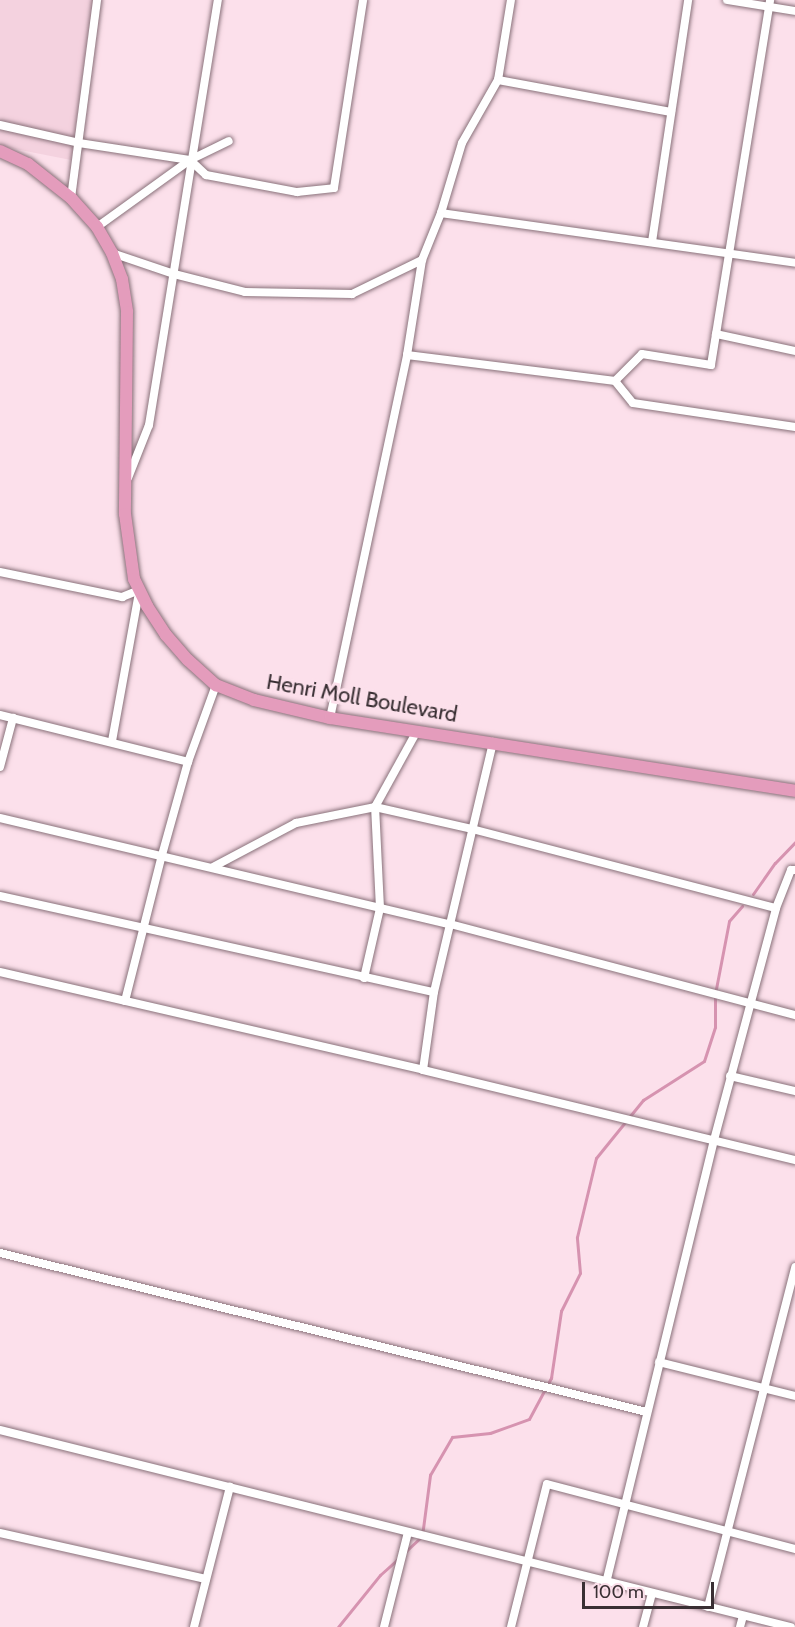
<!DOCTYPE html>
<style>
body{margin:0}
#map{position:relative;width:795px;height:1627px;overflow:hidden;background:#fce0eb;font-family:Cabin,sans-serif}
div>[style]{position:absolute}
.built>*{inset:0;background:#f4d2df}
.stream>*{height:3px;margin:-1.5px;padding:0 1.5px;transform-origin:1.5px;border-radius:1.5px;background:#d693b0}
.roads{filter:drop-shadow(0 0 2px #89717a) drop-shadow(0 0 2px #89717a)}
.minor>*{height:8px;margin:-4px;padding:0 4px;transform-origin:4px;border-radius:4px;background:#fff}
.trunk>*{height:12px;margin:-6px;padding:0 6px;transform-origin:6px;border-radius:6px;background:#e49cbc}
span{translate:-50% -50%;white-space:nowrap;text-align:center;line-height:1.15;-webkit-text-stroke:6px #fce0eb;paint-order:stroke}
.street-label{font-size:22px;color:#392f33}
.scale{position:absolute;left:582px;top:1582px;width:132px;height:27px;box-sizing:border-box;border:3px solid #392f33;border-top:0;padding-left:8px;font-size:18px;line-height:21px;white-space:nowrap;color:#392f33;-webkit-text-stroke:4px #fce0eb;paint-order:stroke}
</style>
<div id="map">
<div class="built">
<div style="clip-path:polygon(0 0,93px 0,71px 160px,0 146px)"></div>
</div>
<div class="stream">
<div style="left:753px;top:894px;width:38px;rotate:-55deg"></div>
<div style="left:775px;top:863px;width:29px;rotate:-46deg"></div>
<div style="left:406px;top:1551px;width:22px;rotate:-43deg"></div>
<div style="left:422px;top:1536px;width:62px;rotate:-82.5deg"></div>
<div style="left:430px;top:1475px;width:44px;rotate:-59.9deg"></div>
<div style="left:452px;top:1437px;width:38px;rotate:-6deg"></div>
<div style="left:490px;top:1433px;width:41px;rotate:-19.7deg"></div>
<div style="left:529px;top:1419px;width:47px;rotate:-61.8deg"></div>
<div style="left:551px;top:1378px;width:68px;rotate:-81.5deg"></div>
<div style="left:561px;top:1311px;width:42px;rotate:-63.4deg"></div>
<div style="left:580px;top:1273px;width:36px;rotate:-95deg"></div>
<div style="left:577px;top:1237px;width:81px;rotate:-76.5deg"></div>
<div style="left:596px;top:1158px;width:75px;rotate:-51deg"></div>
<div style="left:643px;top:1100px;width:72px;rotate:-32.6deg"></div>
<div style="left:704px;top:1061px;width:36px;rotate:-72deg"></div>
<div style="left:715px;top:1027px;width:33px;rotate:-90deg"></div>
<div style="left:715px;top:994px;width:74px;rotate:-79.1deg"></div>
<div style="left:729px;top:921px;width:20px;rotate:-49deg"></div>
<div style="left:338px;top:1627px;width:67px;rotate:-51.1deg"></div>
<div style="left:380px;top:1575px;width:25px;rotate:-42deg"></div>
</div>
<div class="roads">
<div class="minor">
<div style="left:727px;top:0;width:69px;rotate:9.2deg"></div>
<div style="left:498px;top:80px;width:176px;rotate:10.5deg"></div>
<div style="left:0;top:125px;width:81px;rotate:12.8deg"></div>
<div style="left:79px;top:143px;width:112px;rotate:8.7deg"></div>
<div style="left:190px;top:160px;width:43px;rotate:-26deg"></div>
<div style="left:71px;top:198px;width:200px;rotate:-82.5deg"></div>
<div style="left:441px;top:213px;width:358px;rotate:8deg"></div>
<div style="left:97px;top:227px;width:115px;rotate:-35.8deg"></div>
<div style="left:190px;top:160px;width:22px;rotate:43deg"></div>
<div style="left:206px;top:175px;width:93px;rotate:10.6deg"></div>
<div style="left:297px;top:192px;width:37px;rotate:-6deg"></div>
<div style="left:334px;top:188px;width:190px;rotate:-81.2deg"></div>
<div style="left:652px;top:242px;width:245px;rotate:-81.5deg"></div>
<div style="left:112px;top:253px;width:65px;rotate:18.7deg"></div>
<div style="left:174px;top:274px;width:73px;rotate:14.2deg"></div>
<div style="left:245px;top:292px;width:107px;rotate:1.1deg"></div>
<div style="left:352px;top:294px;width:78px;rotate:-25.9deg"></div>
<div style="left:716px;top:334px;width:81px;rotate:12.1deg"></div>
<div style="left:407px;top:355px;width:210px;rotate:7.1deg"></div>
<div style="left:615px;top:381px;width:38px;rotate:-45deg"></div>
<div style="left:642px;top:354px;width:70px;rotate:9.1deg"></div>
<div style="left:711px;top:365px;width:370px;rotate:-80.8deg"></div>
<div style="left:615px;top:381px;width:28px;rotate:51deg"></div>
<div style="left:633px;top:403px;width:164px;rotate:8.4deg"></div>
<div style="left:128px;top:478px;width:57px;rotate:-68.4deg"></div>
<div style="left:149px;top:425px;width:431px;rotate:-80.8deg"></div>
<div style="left:0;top:572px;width:125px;rotate:11.6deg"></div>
<div style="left:122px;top:597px;width:18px;rotate:-22deg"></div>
<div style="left:0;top:715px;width:194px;rotate:14deg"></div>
<div style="left:330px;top:718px;width:371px;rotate:-78deg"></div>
<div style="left:407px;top:355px;width:96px;rotate:-81deg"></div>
<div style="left:422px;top:260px;width:51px;rotate:-68deg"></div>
<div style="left:441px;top:213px;width:73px;rotate:-73.3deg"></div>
<div style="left:462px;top:143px;width:73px;rotate:-60.3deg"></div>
<div style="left:498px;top:80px;width:81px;rotate:-80.8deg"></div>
<div style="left:112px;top:741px;width:151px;rotate:-79.7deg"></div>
<div style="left:0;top:767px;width:51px;rotate:-75.1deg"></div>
<div style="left:0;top:818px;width:462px;rotate:13.3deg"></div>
<div style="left:450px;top:924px;width:357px;rotate:14.8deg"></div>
<div style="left:213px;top:867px;width:94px;rotate:-27.9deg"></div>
<div style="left:296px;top:823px;width:81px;rotate:-11.4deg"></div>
<div style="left:375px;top:807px;width:99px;rotate:12.8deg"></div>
<div style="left:472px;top:829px;width:314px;rotate:14.6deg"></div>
<div style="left:0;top:896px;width:444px;rotate:12.5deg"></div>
<div style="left:0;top:972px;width:434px;rotate:13deg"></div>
<div style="left:423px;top:1070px;width:383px;rotate:13.6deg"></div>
<div style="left:364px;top:978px;width:72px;rotate:-77.1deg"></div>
<div style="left:380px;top:908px;width:101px;rotate:-92.8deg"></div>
<div style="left:375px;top:807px;width:87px;rotate:-61.1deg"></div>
<div style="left:125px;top:1001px;width:151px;rotate:-75.8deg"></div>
<div style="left:162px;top:855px;width:97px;rotate:-74.4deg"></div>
<div style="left:188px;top:762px;width:82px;rotate:-70deg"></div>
<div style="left:423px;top:1070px;width:79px;rotate:-82deg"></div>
<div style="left:434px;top:992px;width:257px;rotate:-76.7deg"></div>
<div style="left:730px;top:1076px;width:67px;rotate:13deg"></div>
<div style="left:0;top:1253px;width:666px;rotate:13.81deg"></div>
<div style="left:659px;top:1362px;width:140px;rotate:14deg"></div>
<div style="left:0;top:1430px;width:815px;rotate:13.99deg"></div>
<div style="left:0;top:1533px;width:211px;rotate:12.6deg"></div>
<div style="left:606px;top:1583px;width:456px;rotate:-76.3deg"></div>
<div style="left:714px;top:1140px;width:240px;rotate:-75deg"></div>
<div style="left:776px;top:908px;width:41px;rotate:-68.5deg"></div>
<div style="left:791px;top:870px;width:4px"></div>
<div style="left:708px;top:1607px;width:351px;rotate:-75.6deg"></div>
<div style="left:194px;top:1627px;width:145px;rotate:-75.6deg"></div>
<div style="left:384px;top:1627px;width:98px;rotate:-75.8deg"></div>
<div style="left:511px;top:1627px;width:147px;rotate:-75.9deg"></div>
<div style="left:547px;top:1484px;width:256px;rotate:14.7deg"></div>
<div style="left:643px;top:1627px;width:34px;rotate:-75deg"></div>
<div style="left:740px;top:1627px;width:11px;rotate:-75deg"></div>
</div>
<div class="trunk">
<div style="left:0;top:151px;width:31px;rotate:25deg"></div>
<div style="left:28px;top:164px;width:55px;rotate:38.3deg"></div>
<div style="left:71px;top:198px;width:39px;rotate:48deg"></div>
<div style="left:97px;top:227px;width:30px;rotate:60deg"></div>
<div style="left:112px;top:253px;width:28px;rotate:69deg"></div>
<div style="left:122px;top:279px;width:33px;rotate:81deg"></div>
<div style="left:127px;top:312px;width:202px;rotate:90.6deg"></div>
<div style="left:125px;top:514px;width:66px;rotate:82.1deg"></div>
<div style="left:134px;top:579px;width:30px;rotate:64deg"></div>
<div style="left:147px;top:606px;width:35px;rotate:57deg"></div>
<div style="left:166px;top:635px;width:33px;rotate:49deg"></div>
<div style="left:188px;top:660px;width:38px;rotate:42deg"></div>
<div style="left:216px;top:685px;width:41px;rotate:21.5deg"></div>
<div style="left:254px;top:700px;width:78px;rotate:13.3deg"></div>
<div style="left:330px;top:718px;width:471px;rotate:8.9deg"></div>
</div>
</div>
<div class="street-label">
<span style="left:362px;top:698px;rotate:10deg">Henri Moll Boulevard</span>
</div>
<div class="scale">100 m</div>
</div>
